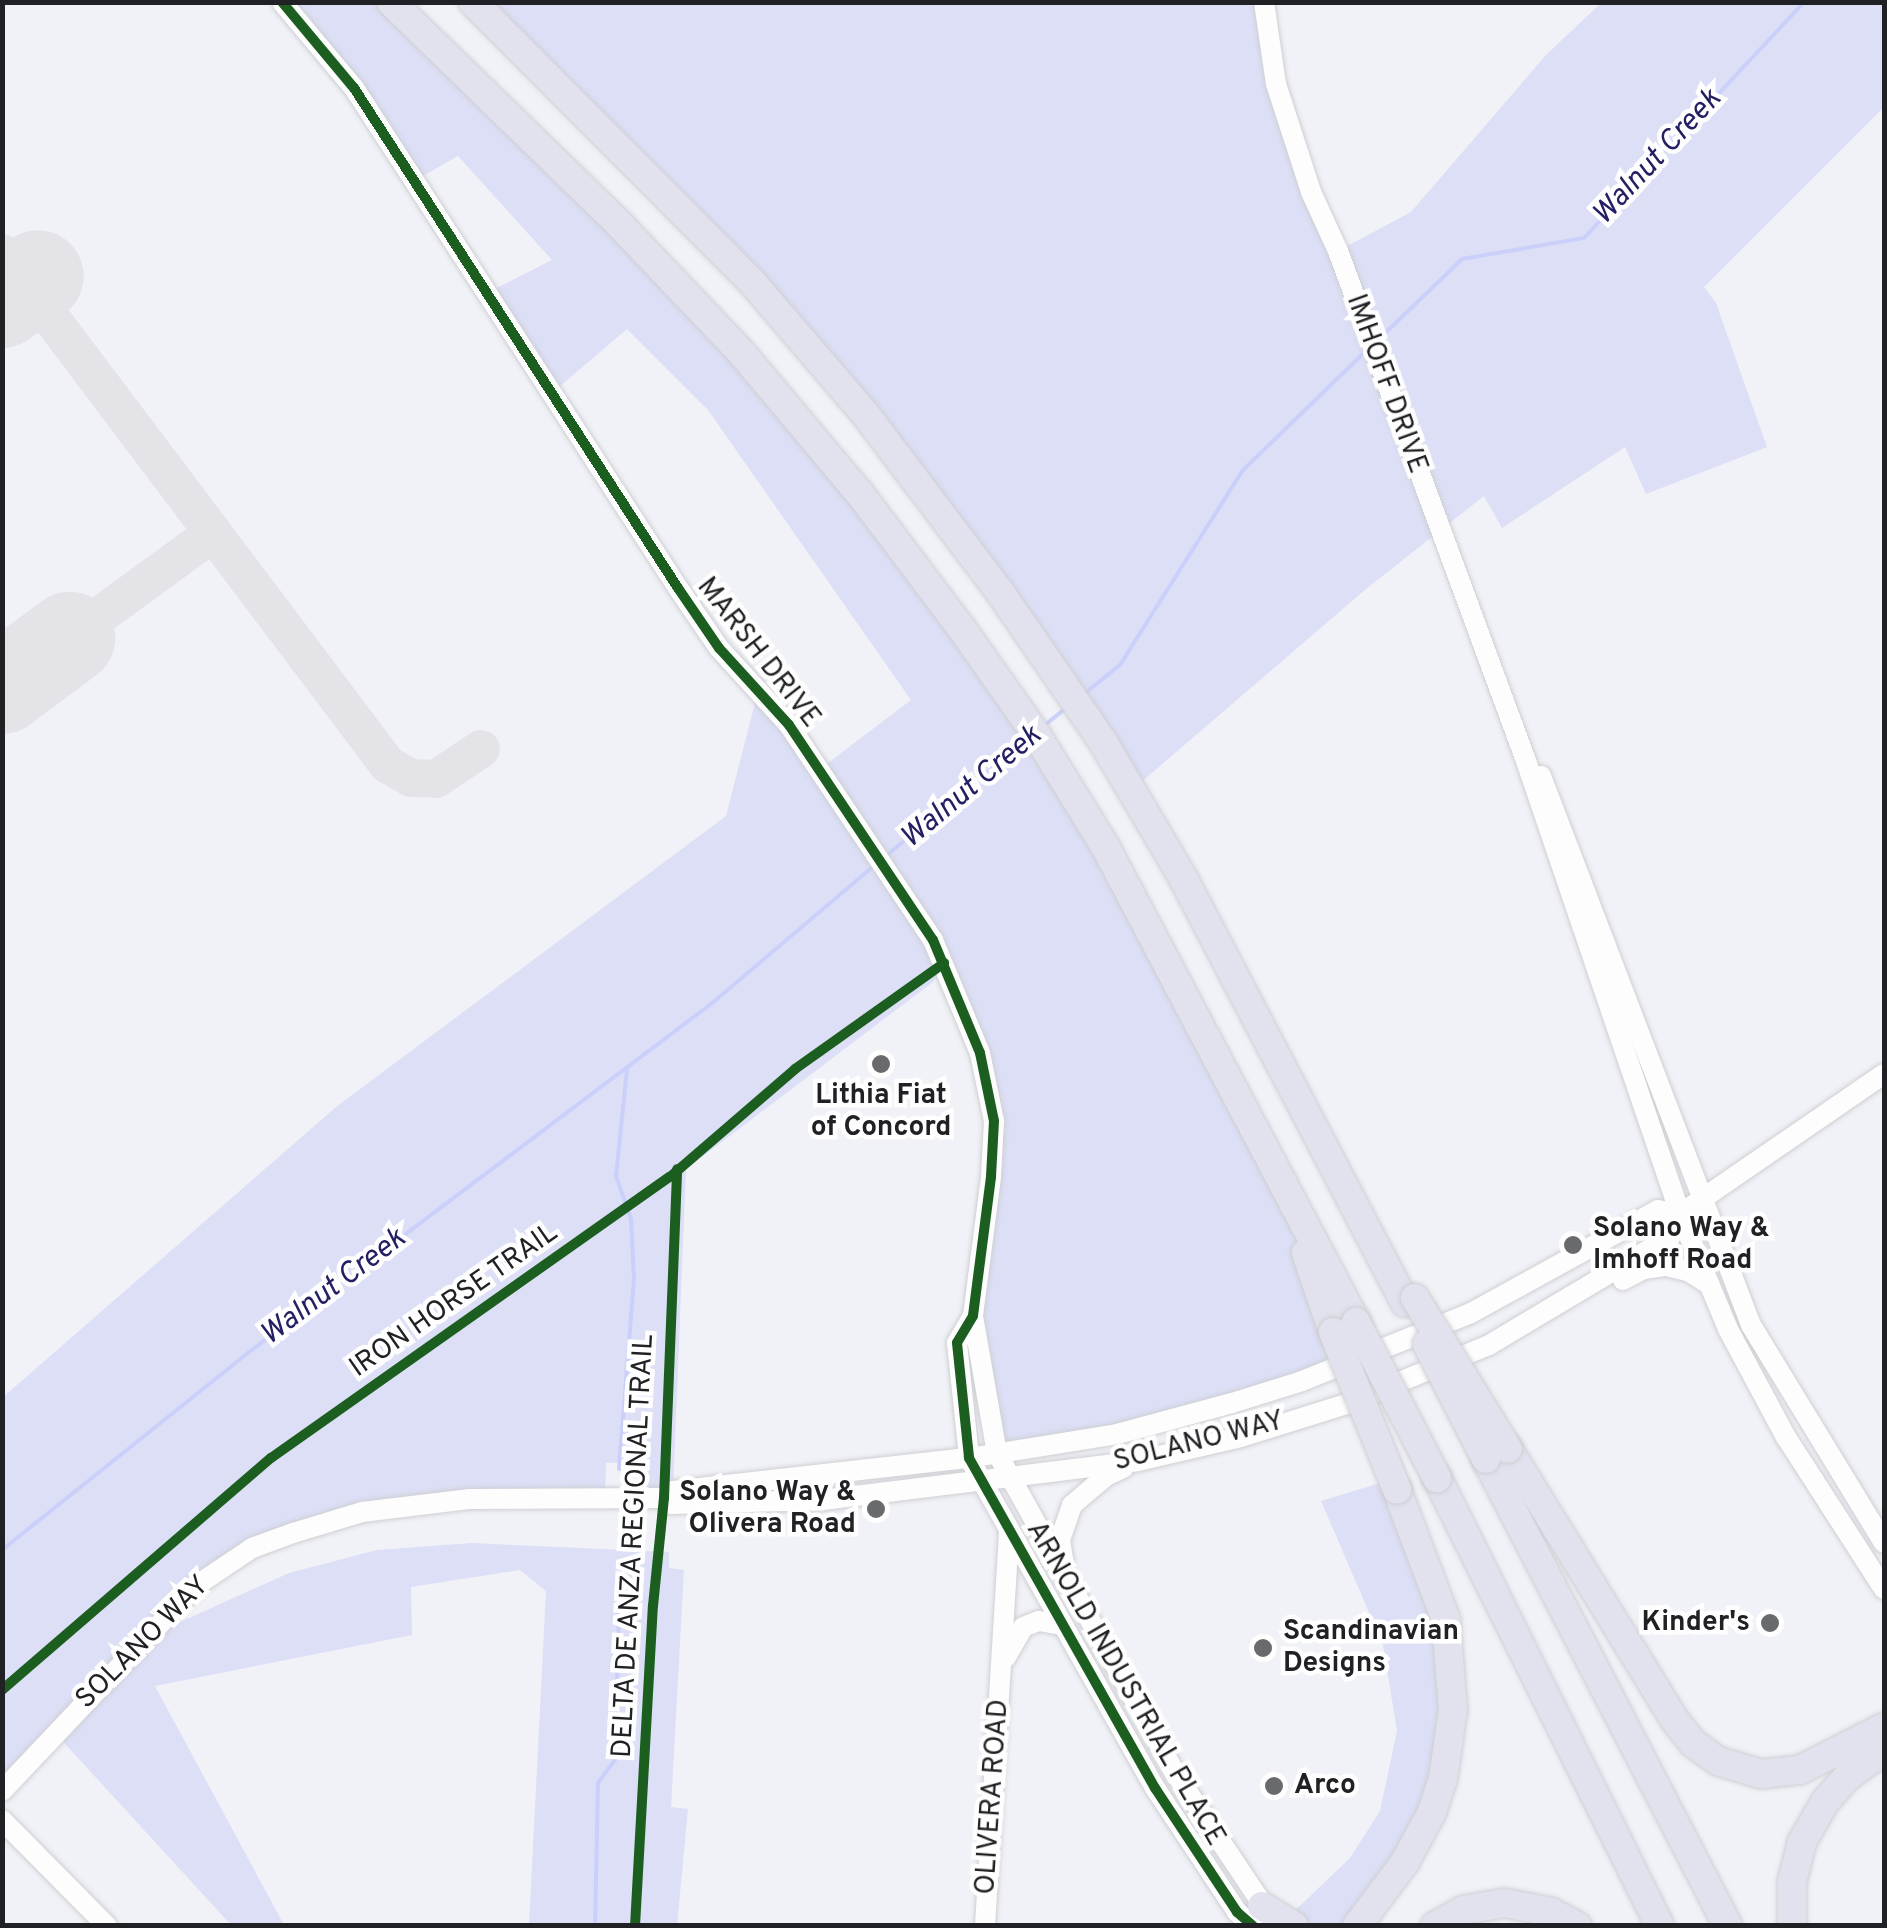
<!DOCTYPE html>
<style>
body{margin:0}
#map{position:relative;width:1887px;height:1928px;overflow:hidden;background:#f1f2f7;font-family:Overpass,sans-serif}
div>[style]{position:absolute}
.green>*{inset:0;background:#dcdff6}
.stream>*{height:4px;margin:-2px;padding:0 2px;transform-origin:2px;border-radius:2px;background:#cad0fa}
.taxiway>*{height:38px;margin:-19px;padding:0 19px;transform-origin:19px;border-radius:19px;background:#e4e4e8}
.runway>*{height:92px;margin:-46px;padding:0 46px;transform-origin:46px;border-radius:46px;background:#e4e4e8}
.roads{filter:drop-shadow(0 0 2px #cecfd3) drop-shadow(0 0 2px #cecfd3)}
.minor>*{height:20px;margin:-10px;padding:0 10px;transform-origin:10px;border-radius:10px;background:#fdfdfe}
.highway>*{height:28px;margin:-14px;padding:0 14px;transform-origin:14px;border-radius:14px;background:#e1e2ee}
.bridges{filter:drop-shadow(0 0 2px #ceced0) drop-shadow(0 0 2px #ceced0)}
.highway-bridge>*{height:28px;margin:-14px;padding:0 14px;transform-origin:14px;border-radius:14px;background:#e1e2ee}
.cycleway>*{height:10px;margin:-5px;padding:0 5px;transform-origin:5px;border-radius:5px;background:#1b5e20}
.dots>*{width:28px;height:28px;translate:-50% -50%;box-sizing:border-box;border:5px solid #fefefe;border-radius:50%}
span{translate:-50% -50%;white-space:nowrap;text-align:center;line-height:1.15;-webkit-text-stroke:9px #fefefe;paint-order:stroke}
.street-label{font-size:28px;color:#202124}
.poi-label{font-size:28px;color:#202124;font-weight:700}
.left{translate:0 -50%;text-align:left}
.right{translate:-100% -50%;text-align:right}
.water-label{font-size:30px;color:#222062;font-style:italic}
.frame{position:absolute;inset:0;border:5px solid #202124;pointer-events:none}
</style>
<div id="map">
<div class="green">
<div style="clip-path:polygon(282px 3px,391px 3px,740px 351px,1001px 683px,1293px 1203px,1347px 1367px,1232px 1403px,997px 1453px,981px 1344px,994px 1121px,944px 964px,933px 982px,686px 1169px,673px 1491px,640px 1498px,637px 1462px,606px 1463px,605px 1498px,416px 1503px,252px 1548px,147px 1637px,289px 1573px,377px 1550px,472px 1543px,669px 1552px,669px 1568px,684px 1570px,671px 1807px,688px 1809px,677px 1926px,529px 1925px,546px 1591px,520px 1570px,411px 1587px,412px 1635px,155px 1686px,284px 1925px,231px 1925px,56px 1734px,3px 1791px,2px 1398px,336px 1107px,726px 816px,755px 703px,789px 725px,820px 769px,911px 700px,708px 410px,627px 329px,552px 393px,487px 293px,552px 260px,458px 156px,414px 181px)"></div>
<div style="clip-path:polygon(473px 3px,1264px 3px,1276px 85px,1338px 251px,1411px 212px,1546px 55px,1601px 3px,1884px 3px,1884px 107px,1704px 287px,1716px 303px,1767px 447px,1646px 494px,1625px 447px,1502px 528px,1484px 496px,1366px 589px,1132px 790px,866px 415px)"></div>
<div style="clip-path:polygon(1393px 1479px,1446px 1620px,1432px 1812px,1346px 1926px,1294px 1925px,1283px 1922px,1350px 1858px,1380px 1811px,1397px 1731px,1383px 1645px,1321px 1501px)"></div>
</div>
<div class="stream">
<div style="left:1379px;top:339px;width:115px;rotate:-43.9deg"></div>
<div style="left:1462px;top:259px;width:124px;rotate:-9.8deg"></div>
<div style="left:1584px;top:238px;width:323px;rotate:-47deg"></div>
<div style="left:1084px;top:694px;width:46px;rotate:-38.9deg"></div>
<div style="left:1120px;top:665px;width:229px;rotate:-57.8deg"></div>
<div style="left:1242px;top:471px;width:175px;rotate:-44.1deg"></div>
<div style="left:1045px;top:725px;width:26px;rotate:-39deg"></div>
<div style="left:887px;top:855px;width:180px;rotate:-39.4deg"></div>
<div style="left:619px;top:1469px;width:192px;rotate:-85.5deg"></div>
<div style="left:634px;top:1278px;width:59px;rotate:-92.9deg"></div>
<div style="left:631px;top:1219px;width:46px;rotate:-109.2deg"></div>
<div style="left:616px;top:1176px;width:108px;rotate:-84.1deg"></div>
<div style="left:2px;top:1550px;width:317px;rotate:-38.7deg"></div>
<div style="left:249px;top:1352px;width:578px;rotate:-36.99deg"></div>
<div style="left:711px;top:1004px;width:216px;rotate:-40.3deg"></div>
<div style="left:595px;top:1926px;width:143px;rotate:-88.8deg"></div>
<div style="left:598px;top:1783px;width:29px;rotate:-54deg"></div>
<div style="left:615px;top:1760px;width:192px;rotate:-88.5deg"></div>
</div>
<div class="taxiway">
<div style="left:2px;top:253px;width:641px;rotate:52.99deg"></div>
<div style="left:388px;top:765px;width:26px;rotate:29deg"></div>
<div style="left:411px;top:778px;width:25px;rotate:2deg"></div>
<div style="left:436px;top:779px;width:54px;rotate:-33.7deg"></div>
<div style="left:69px;top:638px;width:178px;rotate:-36.1deg"></div>
</div>
<div class="runway">
<div style="left:2px;top:302px;width:44px;rotate:-35.8deg"></div>
<div style="left:2px;top:688px;width:84px;rotate:-36.7deg"></div>
</div>
<div class="roads">
<div class="minor">
<div style="left:282px;top:2px;width:112px;rotate:50.1deg"></div>
<div style="left:354px;top:88px;width:596px;rotate:57.06deg"></div>
<div style="left:678px;top:588px;width:73px;rotate:55.7deg"></div>
<div style="left:719px;top:648px;width:104px;rotate:47.7deg"></div>
<div style="left:789px;top:725px;width:259px;rotate:56.2deg"></div>
<div style="left:933px;top:940px;width:122px;rotate:67.4deg"></div>
<div style="left:980px;top:1053px;width:69px;rotate:78.4deg"></div>
<div style="left:994px;top:1121px;width:56px;rotate:93.1deg"></div>
<div style="left:991px;top:1177px;width:140px;rotate:97.4deg"></div>
<div style="left:973px;top:1316px;width:31px;rotate:121deg"></div>
<div style="left:957px;top:1343px;width:116px;rotate:84deg"></div>
<div style="left:969px;top:1458px;width:379px;rotate:60.6deg"></div>
<div style="left:1155px;top:1788px;width:149px;rotate:56.5deg"></div>
<div style="left:1237px;top:1912px;width:21px;rotate:41deg"></div>
<div style="left:1264px;top:2px;width:83px;rotate:81.7deg"></div>
<div style="left:1276px;top:84px;width:114px;rotate:72deg"></div>
<div style="left:1311px;top:192px;width:65px;rotate:65.4deg"></div>
<div style="left:1338px;top:251px;width:544px;rotate:69.76deg"></div>
<div style="left:1526px;top:761px;width:478px;rotate:71.2deg"></div>
<div style="left:1680px;top:1214px;width:125px;rotate:67.3deg"></div>
<div style="left:1728px;top:1329px;width:123px;rotate:61.8deg"></div>
<div style="left:1786px;top:1437px;width:181px;rotate:57.2deg"></div>
<div style="left:1541px;top:776px;width:588px;rotate:69.07deg"></div>
<div style="left:1751px;top:1325px;width:255px;rotate:58.6deg"></div>
<div style="left:1623px;top:1280px;width:24px;rotate:-28deg"></div>
<div style="left:1644px;top:1269px;width:22px;rotate:-8deg"></div>
<div style="left:1666px;top:1266px;width:23px;rotate:13deg"></div>
<div style="left:1688px;top:1271px;width:22px;rotate:32deg"></div>
<div style="left:973px;top:1316px;width:139px;rotate:80.1deg"></div>
<div style="left:997px;top:1453px;width:370px;rotate:60.9deg"></div>
<div style="left:1177px;top:1776px;width:169px;rotate:56.3deg"></div>
<div style="left:664px;top:1498px;width:11px;rotate:-38deg"></div>
<div style="left:673px;top:1491px;width:298px;rotate:-6.4deg"></div>
<div style="left:969px;top:1458px;width:150px;rotate:-9.2deg"></div>
<div style="left:1117px;top:1434px;width:119px;rotate:-15.1deg"></div>
<div style="left:1232px;top:1403px;width:73px;rotate:-17.4deg"></div>
<div style="left:1302px;top:1381px;width:182px;rotate:-21.9deg"></div>
<div style="left:1471px;top:1313px;width:213px;rotate:-28.8deg"></div>
<div style="left:1658px;top:1210px;width:22px;rotate:10deg"></div>
<div style="left:1064px;top:1565px;width:25px;rotate:-99deg"></div>
<div style="left:1060px;top:1540px;width:37px;rotate:-71deg"></div>
<div style="left:1072px;top:1505px;width:45px;rotate:-40.5deg"></div>
<div style="left:1106px;top:1476px;width:19px;rotate:-25deg"></div>
<div style="left:1006px;top:1657px;width:34px;rotate:-60deg"></div>
<div style="left:1023px;top:1627px;width:17px;rotate:-21deg"></div>
<div style="left:1039px;top:1621px;width:23px;rotate:10deg"></div>
<div style="left:2px;top:1791px;width:284px;rotate:-46.6deg"></div>
<div style="left:197px;top:1585px;width:66px;rotate:-33.9deg"></div>
<div style="left:252px;top:1548px;width:44px;rotate:-20.1deg"></div>
<div style="left:293px;top:1533px;width:72px;rotate:-16.9deg"></div>
<div style="left:362px;top:1512px;width:109px;rotate:-6.9deg"></div>
<div style="left:470px;top:1499px;width:194px;rotate:-0.3deg"></div>
<div style="left:664px;top:1498px;width:9px;rotate:41deg"></div>
<div style="left:671px;top:1504px;width:151px;rotate:-1.5deg"></div>
<div style="left:822px;top:1500px;width:318px;rotate:-7deg"></div>
<div style="left:1138px;top:1461px;width:106px;rotate:-13.1deg"></div>
<div style="left:1241px;top:1437px;width:110px;rotate:-17.4deg"></div>
<div style="left:1346px;top:1404px;width:155px;rotate:-22.4deg"></div>
<div style="left:1489px;top:1345px;width:211px;rotate:-30.8deg"></div>
<div style="left:1670px;top:1237px;width:25px;rotate:-67deg"></div>
<div style="left:1680px;top:1214px;width:247px;rotate:-34.5deg"></div>
<div style="left:2px;top:1820px;width:149px;rotate:45.3deg"></div>
<div style="left:985px;top:1926px;width:395px;rotate:-86.5deg"></div>
</div>
<div class="highway">
<div style="left:391px;top:2px;width:321px;rotate:44.2deg"></div>
<div style="left:621px;top:226px;width:173px;rotate:46.4deg"></div>
<div style="left:740px;top:351px;width:188px;rotate:50deg"></div>
<div style="left:861px;top:495px;width:168px;rotate:53deg"></div>
<div style="left:962px;top:629px;width:128px;rotate:54.8deg"></div>
<div style="left:1036px;top:734px;width:134px;rotate:58.4deg"></div>
<div style="left:1106px;top:848px;width:536px;rotate:62.19deg"></div>
<div style="left:473px;top:2px;width:395px;rotate:45.1deg"></div>
<div style="left:752px;top:282px;width:175px;rotate:49.4deg"></div>
<div style="left:866px;top:415px;width:226px;rotate:52.9deg"></div>
<div style="left:1002px;top:595px;width:178px;rotate:55.5deg"></div>
<div style="left:1103px;top:742px;width:158px;rotate:59.5deg"></div>
<div style="left:1183px;top:878px;width:479px;rotate:62.4deg"></div>
<div style="left:1306px;top:1253px;width:83px;rotate:71.1deg"></div>
<div style="left:1508px;top:1449px;width:317px;rotate:58.4deg"></div>
<div style="left:1674px;top:1719px;width:31px;rotate:52deg"></div>
<div style="left:1693px;top:1743px;width:31px;rotate:36deg"></div>
<div style="left:1718px;top:1761px;width:45px;rotate:16.8deg"></div>
<div style="left:1761px;top:1774px;width:39px;rotate:-6deg"></div>
<div style="left:1800px;top:1770px;width:94px;rotate:-27.1deg"></div>
<div style="left:1486px;top:1459px;width:526px;rotate:62.61deg"></div>
<div style="left:1437px;top:1478px;width:500px;rotate:63.54deg"></div>
<div style="left:1262px;top:1906px;width:38px;rotate:32deg"></div>
<div style="left:1357px;top:1926px;width:80px;rotate:-53.1deg"></div>
<div style="left:1405px;top:1862px;width:57px;rotate:-61.6deg"></div>
<div style="left:1432px;top:1812px;width:35px;rotate:-72deg"></div>
<div style="left:1443px;top:1779px;width:70px;rotate:-81.8deg"></div>
<div style="left:1453px;top:1710px;width:90px;rotate:-94.4deg"></div>
<div style="left:1446px;top:1620px;width:139px;rotate:-110.7deg"></div>
<div style="left:1435px;top:1926px;width:33px;rotate:-29deg"></div>
<div style="left:1464px;top:1910px;width:42px;rotate:-9.7deg"></div>
<div style="left:1505px;top:1903px;width:47px;rotate:11.1deg"></div>
<div style="left:1551px;top:1912px;width:30px;rotate:28deg"></div>
<div style="left:1792px;top:1926px;width:44px;rotate:-90deg"></div>
<div style="left:1792px;top:1882px;width:41px;rotate:-76deg"></div>
<div style="left:1802px;top:1842px;width:46px;rotate:-60.1deg"></div>
<div style="left:1825px;top:1802px;width:33px;rotate:-49deg"></div>
<div style="left:1847px;top:1777px;width:46px;rotate:-36.1deg"></div>
</div>
</div>
<div class="bridges">
<div class="highway-bridge">
<div style="left:1415px;top:1298px;width:177px;rotate:58.4deg"></div>
<div style="left:1356px;top:1322px;width:176px;rotate:62.6deg"></div>
<div style="left:1333px;top:1332px;width:170px;rotate:67.9deg"></div>
<div style="left:1427px;top:1344px;width:129px;rotate:62.8deg"></div>
</div>
</div>
<div class="cycleway">
<div style="left:282px;top:2px;width:112px;rotate:50.1deg"></div>
<div style="left:354px;top:88px;width:596px;rotate:57.06deg"></div>
<div style="left:678px;top:588px;width:73px;rotate:55.7deg"></div>
<div style="left:719px;top:648px;width:104px;rotate:47.7deg"></div>
<div style="left:789px;top:725px;width:259px;rotate:56.2deg"></div>
<div style="left:933px;top:940px;width:122px;rotate:67.4deg"></div>
<div style="left:980px;top:1053px;width:69px;rotate:78.4deg"></div>
<div style="left:994px;top:1121px;width:56px;rotate:93.1deg"></div>
<div style="left:991px;top:1177px;width:140px;rotate:97.4deg"></div>
<div style="left:973px;top:1316px;width:31px;rotate:121deg"></div>
<div style="left:957px;top:1343px;width:116px;rotate:84deg"></div>
<div style="left:969px;top:1458px;width:379px;rotate:60.6deg"></div>
<div style="left:1155px;top:1788px;width:149px;rotate:56.5deg"></div>
<div style="left:1237px;top:1912px;width:21px;rotate:41deg"></div>
<div style="left:2px;top:1690px;width:355px;rotate:-40.8deg"></div>
<div style="left:271px;top:1458px;width:488px;rotate:-35.2deg"></div>
<div style="left:670px;top:1177px;width:165px;rotate:-40.8deg"></div>
<div style="left:795px;top:1069px;width:183px;rotate:-35.4deg"></div>
<div style="left:635px;top:1926px;width:321px;rotate:-86.8deg"></div>
<div style="left:653px;top:1606px;width:109px;rotate:-84.2deg"></div>
<div style="left:664px;top:1498px;width:329px;rotate:-87.7deg"></div>
</div>
<div class="dots">
<div style="left:881px;top:1064px;background:#696a6e"></div>
<div style="left:1573px;top:1245px;background:#696a6e"></div>
<div style="left:876px;top:1509px;background:#696a6e"></div>
<div style="left:1770px;top:1623px;background:#696a6e"></div>
<div style="left:1263px;top:1648px;background:#696a6e"></div>
<div style="left:1274px;top:1786px;background:#696a6e"></div>
</div>
<div class="street-label">
<span style="left:1386px;top:384px;rotate:70deg">IMHOFF DRIVE</span>
<span style="left:758px;top:653px;rotate:52deg">MARSH DRIVE</span>
<span style="left:454px;top:1301px;rotate:-35deg">IRON HORSE TRAIL</span>
<span style="left:1199px;top:1442px;rotate:-14deg">SOLANO WAY</span>
<span style="left:634px;top:1546px;rotate:-87deg">DELTA DE ANZA REGIONAL TRAIL</span>
<span style="left:143px;top:1643px;rotate:-45deg">SOLANO WAY</span>
<span style="left:1125px;top:1684px;rotate:60deg">ARNOLD INDUSTRIAL PLACE</span>
<span style="left:993px;top:1797px;rotate:-86deg">OLIVERA ROAD</span>
</div>
<div class="poi-label">
<span style="left:881px;top:1112px">Lithia Fiat<br>of Concord</span>
<span class="left" style="left:1593px;top:1245px">Solano Way &amp;<br>Imhoff Road</span>
<span class="right" style="left:856px;top:1509px">Solano Way &amp;<br>Olivera Road</span>
<span class="right" style="left:1750px;top:1623px">Kinder's</span>
<span class="left" style="left:1283px;top:1648px">Scandinavian<br>Designs</span>
<span class="left" style="left:1294px;top:1786px">Arco</span>
</div>
<div class="water-label">
<span style="left:1658px;top:158px;rotate:-47deg">Walnut Creek</span>
<span style="left:972px;top:788px;rotate:-40deg">Walnut Creek</span>
<span style="left:334px;top:1288px;rotate:-37deg">Walnut Creek</span>
</div>
<div class="frame"></div>
</div>
